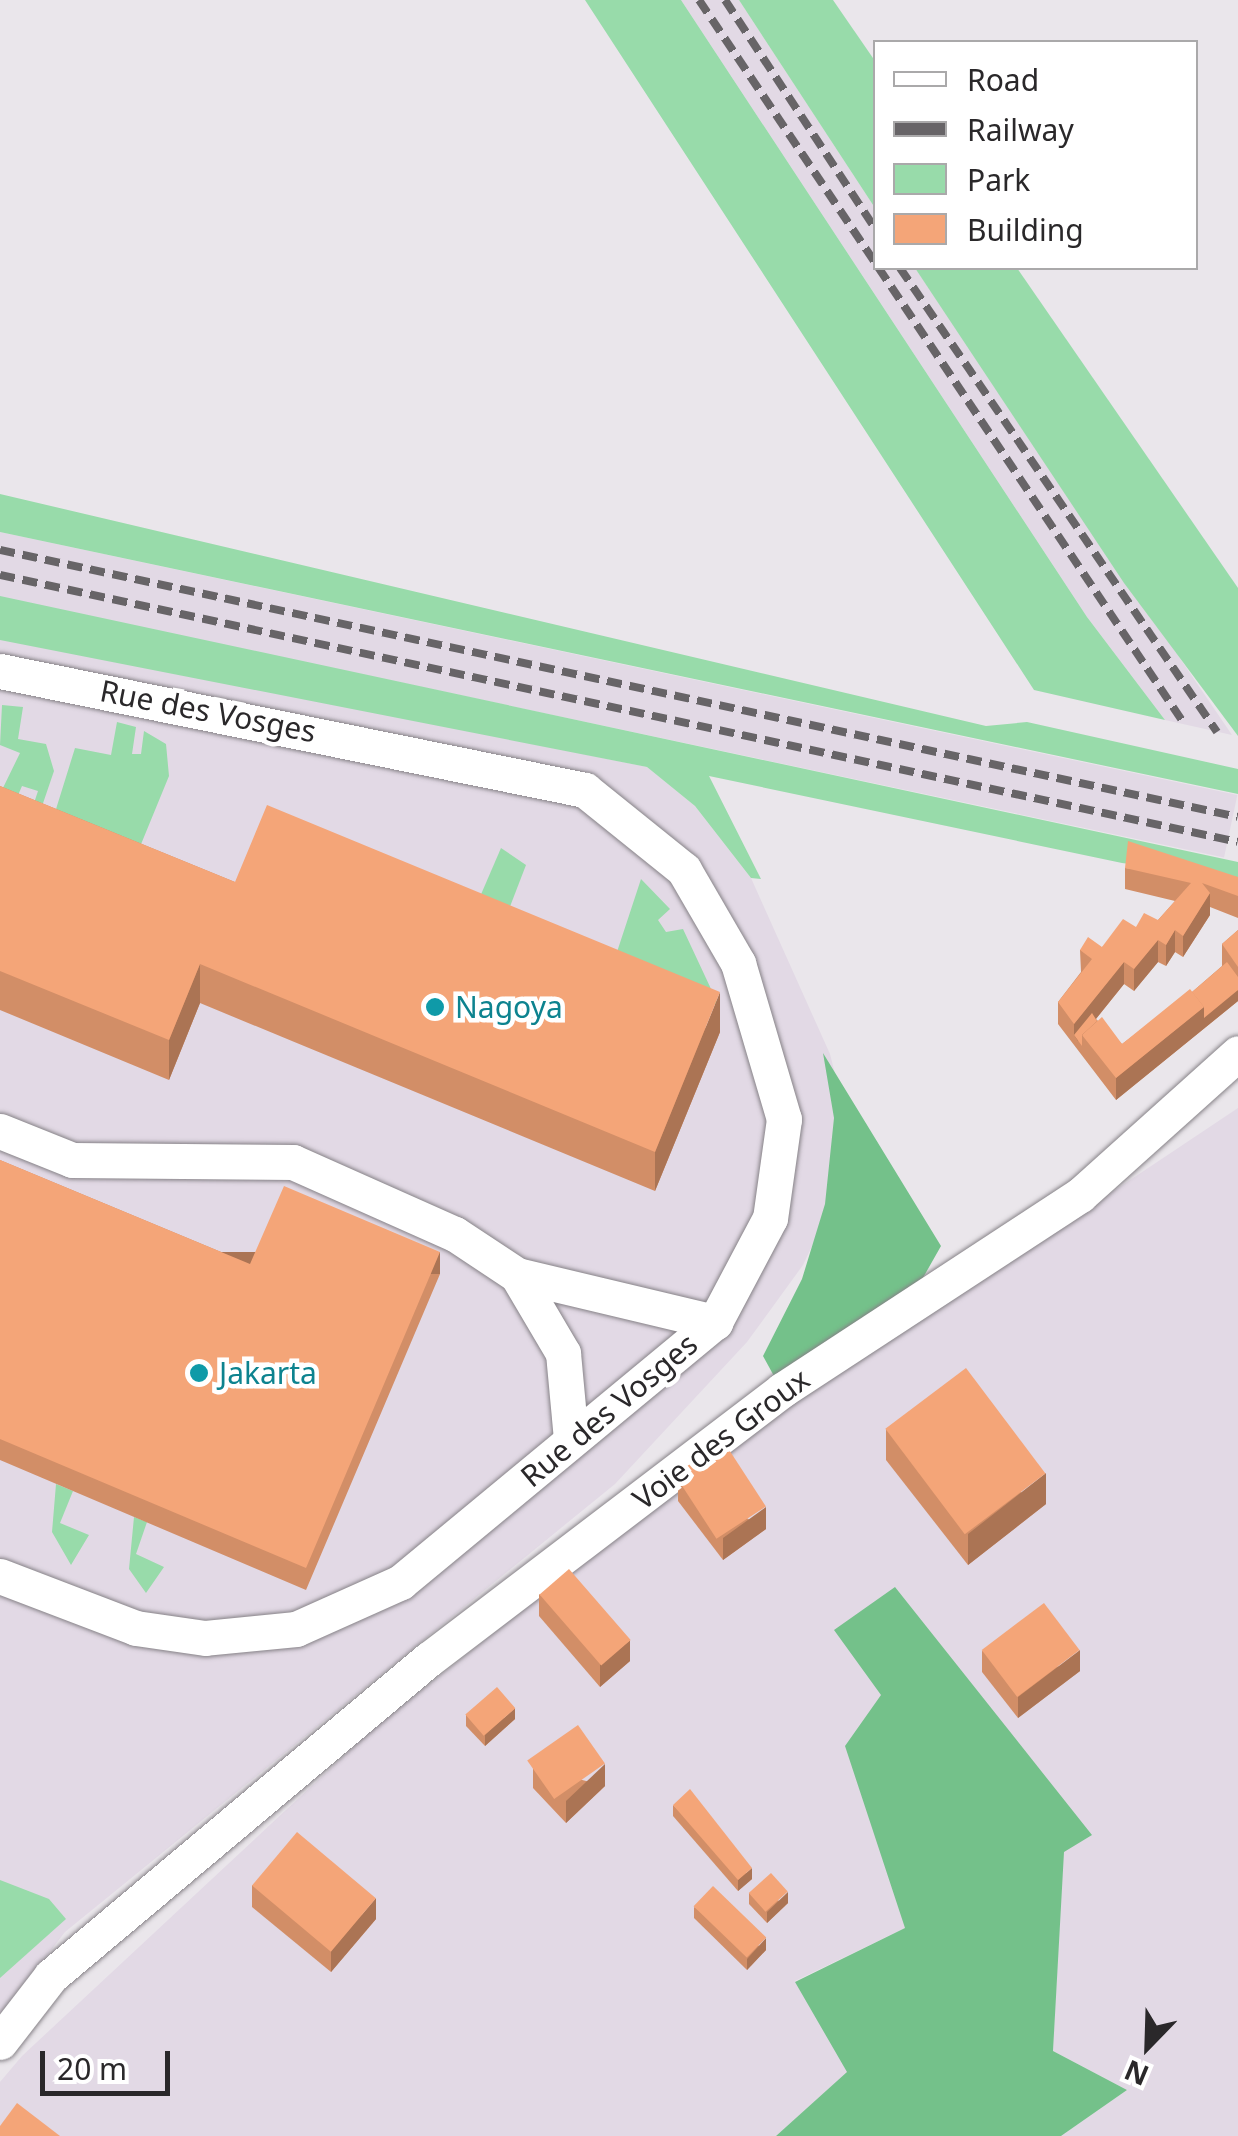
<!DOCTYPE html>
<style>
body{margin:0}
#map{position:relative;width:1238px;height:2136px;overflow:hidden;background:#eae6eb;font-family:"Noto Sans",sans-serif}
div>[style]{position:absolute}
.built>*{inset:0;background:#e2d9e5;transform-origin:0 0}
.green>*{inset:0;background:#98dbaa}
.forest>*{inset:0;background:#74c18a}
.roads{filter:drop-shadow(0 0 2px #868287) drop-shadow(0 0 2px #868287)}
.minor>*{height:35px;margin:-17.5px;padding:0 17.5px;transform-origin:17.5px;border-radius:17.5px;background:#fff}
.rail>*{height:8px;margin-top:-4px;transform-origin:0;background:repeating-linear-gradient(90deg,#676467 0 15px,transparent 0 23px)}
.wall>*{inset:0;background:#d28e67}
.shaded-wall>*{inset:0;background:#ab7454;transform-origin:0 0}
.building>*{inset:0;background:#f4a578;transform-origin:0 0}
.dots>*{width:28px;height:28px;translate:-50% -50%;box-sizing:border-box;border:5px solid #fff;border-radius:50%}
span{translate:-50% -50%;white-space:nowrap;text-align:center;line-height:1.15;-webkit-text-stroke:9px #fff;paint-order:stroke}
.street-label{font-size:30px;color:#2a282a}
.culture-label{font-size:30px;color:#0d838f}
.left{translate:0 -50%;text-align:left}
.legend{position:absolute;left:873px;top:40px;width:325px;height:230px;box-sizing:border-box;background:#fff;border:2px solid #aaa9aa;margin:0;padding:12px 18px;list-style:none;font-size:30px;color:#2a282a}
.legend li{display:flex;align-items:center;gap:20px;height:50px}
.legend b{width:50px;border:2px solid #aaa9aa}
.north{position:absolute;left:1098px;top:1996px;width:100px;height:100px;-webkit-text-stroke:8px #fff;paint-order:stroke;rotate:203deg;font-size:28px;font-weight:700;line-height:40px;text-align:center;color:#2a282a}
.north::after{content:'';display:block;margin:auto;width:35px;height:45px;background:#2a282a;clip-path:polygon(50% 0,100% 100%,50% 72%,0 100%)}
.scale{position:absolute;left:40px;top:2051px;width:130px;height:45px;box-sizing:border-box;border:5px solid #2a282a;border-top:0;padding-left:12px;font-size:30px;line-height:35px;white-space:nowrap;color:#2a282a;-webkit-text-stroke:8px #fff;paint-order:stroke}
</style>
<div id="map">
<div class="built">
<div style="clip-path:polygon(681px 0,739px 0,875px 208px,876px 268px,915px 268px,1232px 735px,1165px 720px,1087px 617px)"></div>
<div style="left:0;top:532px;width:1265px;height:64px;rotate:12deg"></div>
<div style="clip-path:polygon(0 636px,647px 767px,695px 806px,751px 878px,830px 1054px,846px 1117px,841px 1185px,803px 1265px,747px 1342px,615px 1484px,65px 1932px,0 2016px)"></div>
<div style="clip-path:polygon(1238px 1108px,1238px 2136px,1061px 2136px,1127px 2090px,1053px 2051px,1063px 1852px,795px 1981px,848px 2072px,776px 2136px,0 2136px,0 2082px,22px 2056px,373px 1729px,715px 1457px)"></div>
</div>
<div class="green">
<div style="clip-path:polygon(585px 0,681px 0,1087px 617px,1165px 720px,1034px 690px)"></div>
<div style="clip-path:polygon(739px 0,833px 0,875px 61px,875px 208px)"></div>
<div style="clip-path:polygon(915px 268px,1017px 268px,1238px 588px,1238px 736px,1124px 583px)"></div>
<div style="clip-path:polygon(0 494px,986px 726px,1027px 722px,1238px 769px,1238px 794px,0 532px)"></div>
<div style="clip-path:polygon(0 596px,1238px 862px,1238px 878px,1122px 863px,709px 776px,761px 879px,751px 878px,695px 806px,647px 767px,0 640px)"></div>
<div style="clip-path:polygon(2px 705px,23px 707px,18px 739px,46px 744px,54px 771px,39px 815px,31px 812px,38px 791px,22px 786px,13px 807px,0 794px,20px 753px,0 745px)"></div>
<div style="clip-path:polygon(117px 722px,136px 727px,132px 754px,141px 754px,144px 731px,166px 744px,169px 776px,137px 854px,52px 822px,75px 748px,111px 755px)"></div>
<div style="clip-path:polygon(501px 848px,526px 865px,506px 917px,476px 906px)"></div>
<div style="clip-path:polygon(641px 879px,670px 909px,658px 920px,666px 932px,683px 929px,719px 1006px,614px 961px)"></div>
<div style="clip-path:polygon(56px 1484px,73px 1491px,60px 1523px,89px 1535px,71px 1565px,52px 1532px)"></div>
<div style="clip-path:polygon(134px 1517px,147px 1522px,136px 1554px,164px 1567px,146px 1593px,129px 1569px)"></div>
<div style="clip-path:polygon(0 1880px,49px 1899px,66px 1919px,0 1978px)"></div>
</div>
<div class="forest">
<div style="clip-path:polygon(823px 1053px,941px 1246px,907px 1306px,780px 1387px,763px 1356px,802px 1279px,825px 1204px,834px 1118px)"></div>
<div style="clip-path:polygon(895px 1587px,1092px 1835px,1064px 1852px,1053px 2051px,1127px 2090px,1061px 2136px,776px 2136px,847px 2072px,795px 1982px,905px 1928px,845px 1746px,881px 1695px,834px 1630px)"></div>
</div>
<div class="roads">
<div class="minor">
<div style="left:0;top:671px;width:597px;rotate:11.5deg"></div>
<div style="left:585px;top:790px;width:127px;rotate:38.9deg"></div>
<div style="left:684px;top:870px;width:108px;rotate:59.9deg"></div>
<div style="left:738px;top:963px;width:163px;rotate:73.6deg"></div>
<div style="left:784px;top:1119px;width:100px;rotate:98deg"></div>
<div style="left:770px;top:1218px;width:118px;rotate:117.9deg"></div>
<div style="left:715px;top:1322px;width:408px;rotate:140.4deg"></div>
<div style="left:401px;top:1582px;width:115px;rotate:155.9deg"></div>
<div style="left:296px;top:1629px;width:91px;rotate:174.4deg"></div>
<div style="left:205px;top:1638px;width:70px;rotate:-171.8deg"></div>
<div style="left:136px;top:1628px;width:146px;rotate:-159.1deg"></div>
<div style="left:0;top:1131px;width:78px;rotate:21.9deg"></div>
<div style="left:72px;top:1160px;width:221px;rotate:0.5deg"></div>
<div style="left:293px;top:1162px;width:177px;rotate:24deg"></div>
<div style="left:455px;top:1234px;width:74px;rotate:33.5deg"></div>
<div style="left:517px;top:1275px;width:91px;rotate:59.5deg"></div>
<div style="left:563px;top:1353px;width:87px;rotate:84.7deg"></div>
<div style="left:517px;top:1275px;width:204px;rotate:13.4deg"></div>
<div style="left:0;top:2042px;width:83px;rotate:-52.3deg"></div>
<div style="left:51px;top:1976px;width:493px;rotate:-40deg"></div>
<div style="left:429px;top:1659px;width:444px;rotate:-37.3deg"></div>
<div style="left:782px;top:1390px;width:356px;rotate:-33.2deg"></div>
<div style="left:1080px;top:1195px;width:212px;rotate:-41.9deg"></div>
</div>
</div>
<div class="rail">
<div style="left:699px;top:0;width:873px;rotate:56.16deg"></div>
<div style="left:725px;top:0;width:275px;rotate:56.7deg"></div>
<div style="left:900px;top:268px;width:562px;rotate:55.66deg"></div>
<div style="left:0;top:550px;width:1266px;rotate:12.17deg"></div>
<div style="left:0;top:575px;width:1266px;rotate:12.17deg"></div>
</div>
<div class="wall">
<div style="clip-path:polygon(0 786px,235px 882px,720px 1032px,655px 1191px,200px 1003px,169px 1080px,0 1010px)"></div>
<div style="clip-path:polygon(1125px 868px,1238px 877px,1238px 918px,1210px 907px,1210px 915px,1183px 957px,1175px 952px,1166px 966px,1158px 962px,1134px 991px,1124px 984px,1096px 1019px,1122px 1044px,1192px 992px,1222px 966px,1222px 944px,1238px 930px,1238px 1001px,1116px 1100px,1058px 1024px,1058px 1002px,1081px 972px,1080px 950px,1102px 947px,1136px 927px,1158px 920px,1175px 901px,1125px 889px)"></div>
<div style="clip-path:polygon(0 1160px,250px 1264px,440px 1274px,306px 1590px,0 1460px)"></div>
<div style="clip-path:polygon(886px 1429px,1046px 1504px,968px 1565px,886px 1460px)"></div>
<div style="clip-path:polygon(678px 1479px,766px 1529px,723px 1560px,678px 1501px)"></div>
<div style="clip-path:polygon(539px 1594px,630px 1661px,600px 1687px,539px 1616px)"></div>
<div style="clip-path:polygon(982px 1651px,1080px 1671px,1018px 1718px,982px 1672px)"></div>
<div style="clip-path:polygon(466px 1715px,515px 1719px,485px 1746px,466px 1726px)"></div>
<div style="clip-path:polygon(533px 1767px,605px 1786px,566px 1823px,533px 1788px)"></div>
<div style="clip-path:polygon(673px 1805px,752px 1879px,738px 1891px,673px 1816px)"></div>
<div style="clip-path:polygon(252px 1885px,376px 1919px,331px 1972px,252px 1907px)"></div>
<div style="clip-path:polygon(749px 1893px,788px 1903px,767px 1923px,749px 1904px)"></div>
<div style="clip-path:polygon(694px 1907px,766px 1950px,747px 1970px,694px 1918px)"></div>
</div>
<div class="shaded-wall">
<div style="clip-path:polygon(1210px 893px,1210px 915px,1183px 957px,1183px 936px)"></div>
<div style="clip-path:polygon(1175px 930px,1175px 952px,1166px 966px,1166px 945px)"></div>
<div style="clip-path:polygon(1158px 940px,1158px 962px,1134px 991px,1134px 969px)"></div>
<div style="clip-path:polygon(1124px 962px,1124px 984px,1078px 1041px,1074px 1035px,1074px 1024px)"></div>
<div style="clip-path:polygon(200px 964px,200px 1003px,169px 1080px,169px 1040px)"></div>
<div style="clip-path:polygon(1238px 990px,1238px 1001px,1116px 1100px,1116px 1078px,1204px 1007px)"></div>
<div style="clip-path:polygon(720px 992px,720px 1032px,655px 1191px,655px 1152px)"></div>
<div style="left:440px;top:1252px;width:22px;height:343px;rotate:90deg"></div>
<div style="clip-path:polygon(1046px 1473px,1046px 1504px,968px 1565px,968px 1534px)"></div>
<div style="clip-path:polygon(766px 1507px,766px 1529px,723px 1560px,723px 1538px)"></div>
<div style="clip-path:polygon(630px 1640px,630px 1661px,600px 1687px,600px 1665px)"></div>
<div style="clip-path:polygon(1080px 1650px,1080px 1671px,1018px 1718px,1018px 1697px)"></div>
<div style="clip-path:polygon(515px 1708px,515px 1719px,485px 1746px,485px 1735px)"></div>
<div style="clip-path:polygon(605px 1764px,605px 1786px,566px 1823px,566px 1801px)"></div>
<div style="clip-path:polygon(752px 1868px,752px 1879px,738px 1891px,738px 1880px)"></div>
<div style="clip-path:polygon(788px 1892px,788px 1903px,767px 1923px,767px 1912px)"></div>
<div style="clip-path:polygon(376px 1898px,376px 1919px,331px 1972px,331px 1951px)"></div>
<div style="clip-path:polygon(766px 1938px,766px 1950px,747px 1970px,747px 1959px)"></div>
</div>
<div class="building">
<div style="clip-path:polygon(0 786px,235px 882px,267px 805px,720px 992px,655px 1152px,200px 964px,169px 1040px,0 971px)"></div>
<div style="clip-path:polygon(1128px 841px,1238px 877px,1238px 896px,1202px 883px,1210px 893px,1183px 936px,1175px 930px,1166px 945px,1158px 940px,1134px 969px,1124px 962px,1074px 1024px,1058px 1002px,1092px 959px,1080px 950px,1088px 937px,1102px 947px,1123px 919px,1136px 927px,1144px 913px,1158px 920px,1191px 883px,1125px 868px)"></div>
<div style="clip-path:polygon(1238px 930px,1238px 967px,1222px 944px)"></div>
<div style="clip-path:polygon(1227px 962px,1238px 977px,1238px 990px,1204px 1018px,1204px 1007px,1192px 992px)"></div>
<div style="clip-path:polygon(1190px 989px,1204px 1007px,1116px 1078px,1082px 1035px,1102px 1017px,1122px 1044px)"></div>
<div style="clip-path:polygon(1092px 1013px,1097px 1021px,1082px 1035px,1082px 1046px,1074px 1035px)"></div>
<div style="clip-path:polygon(0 1160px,250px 1264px,284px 1186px,440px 1252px,306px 1568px,0 1439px)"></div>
<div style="left:966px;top:1368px;width:132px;height:101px;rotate:53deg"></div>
<div style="left:724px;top:1442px;width:77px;height:59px;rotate:57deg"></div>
<div style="left:569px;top:1569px;width:94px;height:39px;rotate:49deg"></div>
<div style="left:1044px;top:1603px;width:59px;height:78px;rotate:53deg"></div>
<div style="left:497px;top:1687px;width:28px;height:42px;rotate:49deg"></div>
<div style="left:578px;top:1725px;width:47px;height:62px;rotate:55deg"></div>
<div style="clip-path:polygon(690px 1789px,752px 1868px,738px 1880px,673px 1805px)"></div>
<div style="left:297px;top:1832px;width:103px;height:70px;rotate:40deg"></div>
<div style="left:771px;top:1873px;width:25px;height:30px;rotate:48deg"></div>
<div style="left:713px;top:1886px;width:74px;height:28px;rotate:44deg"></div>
<div style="clip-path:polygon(17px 2103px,60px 2136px,0 2136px,0 2126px)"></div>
</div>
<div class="dots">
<div style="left:435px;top:1007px;background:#0f9aa8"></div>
<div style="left:199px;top:1373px;background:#0f9aa8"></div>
</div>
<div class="street-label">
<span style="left:208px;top:711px;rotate:11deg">Rue des Vosges</span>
<span style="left:609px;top:1410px;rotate:-40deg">Rue des Vosges</span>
<span style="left:721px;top:1439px;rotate:-37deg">Voie des Groux</span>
</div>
<div class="culture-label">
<span class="left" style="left:455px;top:1007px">Nagoya</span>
<span class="left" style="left:219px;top:1373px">Jakarta</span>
</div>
<ul class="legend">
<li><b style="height:12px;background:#fff"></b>Road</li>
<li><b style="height:12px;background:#676467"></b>Railway</li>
<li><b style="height:28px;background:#98dbaa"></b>Park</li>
<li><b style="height:28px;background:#f4a578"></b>Building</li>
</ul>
<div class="north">N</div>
<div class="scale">20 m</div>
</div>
